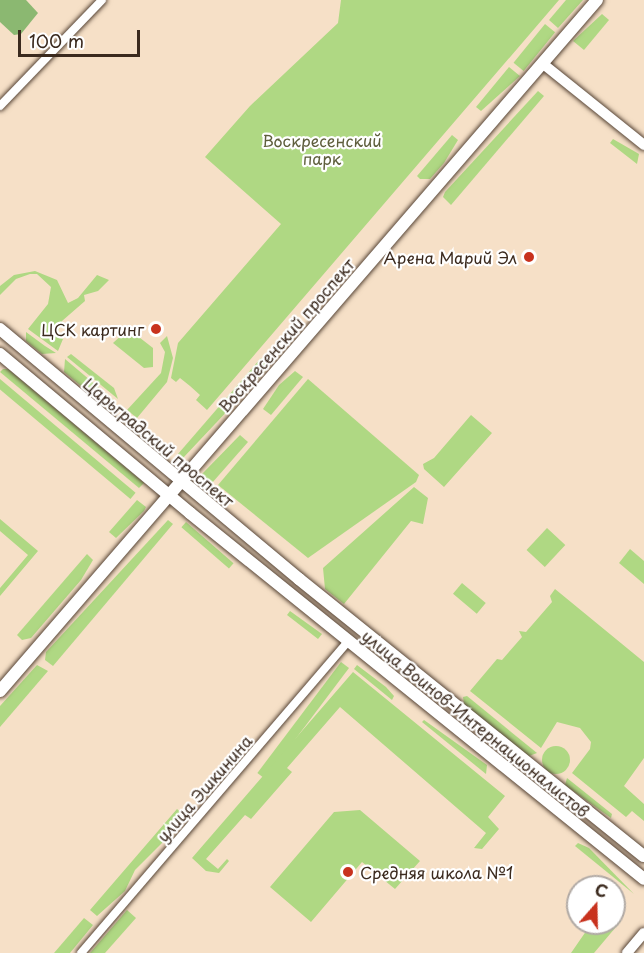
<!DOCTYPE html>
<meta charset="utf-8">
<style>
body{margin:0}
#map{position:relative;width:644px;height:953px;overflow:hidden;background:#f6e0c7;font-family:"Playpen Sans",sans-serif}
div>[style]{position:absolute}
.green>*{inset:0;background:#afd883;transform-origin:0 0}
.round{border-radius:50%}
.forest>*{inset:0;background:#8bb871}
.roads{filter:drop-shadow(0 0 2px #574537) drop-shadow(0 0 2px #574537)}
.street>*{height:8px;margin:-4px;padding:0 4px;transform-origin:4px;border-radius:4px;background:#fff}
.secondary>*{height:10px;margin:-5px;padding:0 5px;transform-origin:5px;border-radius:5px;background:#fff}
.primary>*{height:12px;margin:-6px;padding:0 6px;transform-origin:6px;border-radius:6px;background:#fff}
.dots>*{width:16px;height:16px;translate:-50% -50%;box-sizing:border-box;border:3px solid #fff;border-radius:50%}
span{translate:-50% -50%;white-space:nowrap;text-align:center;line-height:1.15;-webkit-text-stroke:4.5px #fff;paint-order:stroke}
.park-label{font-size:16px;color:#5e5e3c}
.poi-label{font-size:16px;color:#3b2a1e}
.right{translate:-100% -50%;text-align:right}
.left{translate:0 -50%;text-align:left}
.street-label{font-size:16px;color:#3b2a1e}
.north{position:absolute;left:566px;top:875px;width:60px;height:60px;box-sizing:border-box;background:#fff;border:2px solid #b1aaa5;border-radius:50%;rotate:20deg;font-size:16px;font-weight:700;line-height:24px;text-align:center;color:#3b2a1e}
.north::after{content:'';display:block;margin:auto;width:21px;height:27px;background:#c8321e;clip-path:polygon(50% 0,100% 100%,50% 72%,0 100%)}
.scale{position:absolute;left:18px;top:30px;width:122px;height:27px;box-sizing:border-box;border:3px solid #3b2a1e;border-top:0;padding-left:8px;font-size:18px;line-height:21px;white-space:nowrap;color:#3b2a1e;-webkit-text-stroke:4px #fff;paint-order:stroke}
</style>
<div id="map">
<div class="green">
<div style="clip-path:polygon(341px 0,559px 0,207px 410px,196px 400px,200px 395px,190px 386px,180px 378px,176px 382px,171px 378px,178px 343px,281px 224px,205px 157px,250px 106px,338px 23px)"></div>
<div style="clip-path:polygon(566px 0,583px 0,558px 28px,549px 20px)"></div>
<div style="clip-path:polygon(602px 14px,609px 20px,584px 50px,573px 41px)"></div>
<div style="left:545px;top:24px;width:13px;height:50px;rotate:39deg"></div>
<div style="clip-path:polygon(509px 67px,520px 76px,481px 111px,476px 107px)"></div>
<div style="clip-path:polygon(538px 91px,544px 96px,451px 205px,443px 197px,445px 192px)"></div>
<div style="clip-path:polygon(452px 135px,458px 140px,444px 163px,430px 179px,420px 179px,417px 176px)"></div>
<div style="clip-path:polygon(613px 139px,639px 154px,637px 164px,610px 143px)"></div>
<div style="clip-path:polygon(35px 271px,57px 280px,68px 303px,78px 298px,97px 275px,109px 280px,98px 291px,84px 295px,85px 301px,62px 321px,57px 335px,63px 339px,58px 351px,28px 329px,48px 304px,51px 287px,37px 274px,30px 274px,16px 279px,0 295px,0 286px,14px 275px)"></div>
<div style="clip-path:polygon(26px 332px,45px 346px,56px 353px,42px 354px,26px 341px)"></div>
<div style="clip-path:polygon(125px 332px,135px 334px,153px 348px,153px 367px,144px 368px,113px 343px)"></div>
<div style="clip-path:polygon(167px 336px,173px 358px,167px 382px,137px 418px,127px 410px,161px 373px,165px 352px,160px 343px)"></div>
<div style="clip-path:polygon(71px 354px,114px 388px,118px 399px,67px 357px)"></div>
<div style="clip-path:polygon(261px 358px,267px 364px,266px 370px,183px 458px,178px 454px)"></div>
<div style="clip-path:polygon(65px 359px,116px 402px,114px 404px,103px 404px,64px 372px)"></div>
<div style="clip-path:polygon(3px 369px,8px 369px,144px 483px,139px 488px,0 372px)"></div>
<div style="clip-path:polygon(295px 371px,303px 377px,271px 415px,263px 409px,279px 385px)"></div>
<div style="left:0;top:379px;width:177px;height:8px;rotate:40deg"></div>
<div style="clip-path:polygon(308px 379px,419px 475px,416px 482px,308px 558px,218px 485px)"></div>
<div style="clip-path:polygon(471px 415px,492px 433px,444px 487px,424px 469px,423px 464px,434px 458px)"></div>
<div style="clip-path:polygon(240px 435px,248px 442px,212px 483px,202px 474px)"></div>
<div style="clip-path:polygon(414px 487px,428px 498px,423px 524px,411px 521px,344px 604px,325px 589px,323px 568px)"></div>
<div style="clip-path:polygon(137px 500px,146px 507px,144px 511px,116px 538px,109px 532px)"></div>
<div style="clip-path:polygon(0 519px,38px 551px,0 596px,0 588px,28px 555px,0 531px)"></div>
<div style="clip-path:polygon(168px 520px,173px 524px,53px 666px,45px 660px,46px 652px)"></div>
<div style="left:186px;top:522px;width:63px;height:7px;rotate:41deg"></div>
<div style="left:547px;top:528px;width:25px;height:30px;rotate:43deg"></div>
<div style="clip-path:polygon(630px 549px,644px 561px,644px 584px,619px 563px)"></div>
<div style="clip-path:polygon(87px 554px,93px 560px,81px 580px,31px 638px,22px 640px,17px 635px)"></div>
<div style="left:462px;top:583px;width:31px;height:14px;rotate:40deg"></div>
<div style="clip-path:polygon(555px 589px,644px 662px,644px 758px,624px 786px,644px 804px,644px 821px,632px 811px,626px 817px,572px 773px,590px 749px,591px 742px,580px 728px,557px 722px,541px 748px,470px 691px,497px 659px,502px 660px,522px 637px,519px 631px,526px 632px,552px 602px,550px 596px)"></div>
<div style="clip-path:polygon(290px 611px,322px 634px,318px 639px,287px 615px)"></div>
<div style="left:341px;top:662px;width:10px;height:139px;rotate:37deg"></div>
<div style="clip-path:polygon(37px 665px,48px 671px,0 727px,0 706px)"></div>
<div style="clip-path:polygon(357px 665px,386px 687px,394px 696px,392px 700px,354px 669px)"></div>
<div style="clip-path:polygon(353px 672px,505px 796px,488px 817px,499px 829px,482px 849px,474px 848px,486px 833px,340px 707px,287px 768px,292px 772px,251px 819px,245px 815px,206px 859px,218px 869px,227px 859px,229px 861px,219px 873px,206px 871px,192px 858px)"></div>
<div style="clip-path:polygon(467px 696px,537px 753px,529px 756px,464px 704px,463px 697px)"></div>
<div style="clip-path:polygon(424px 720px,487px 765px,486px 774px,422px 722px)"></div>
<div class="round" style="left:542px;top:746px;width:28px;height:28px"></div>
<div style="clip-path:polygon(567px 778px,612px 814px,611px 818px,565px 785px)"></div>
<div style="clip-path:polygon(177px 809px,184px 815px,184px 821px,135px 870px,125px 891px,97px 916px,90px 910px)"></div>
<div style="clip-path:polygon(360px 810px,420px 861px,395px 889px,362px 862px,311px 922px,270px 887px,334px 812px)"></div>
<div style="clip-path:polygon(578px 843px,589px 848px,634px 894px,575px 846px)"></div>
<div style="clip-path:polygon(127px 910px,136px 918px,105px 953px,90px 953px)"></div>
<div style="clip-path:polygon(615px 916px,621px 921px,594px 953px,571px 953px,591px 924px,614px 923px)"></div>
<div style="clip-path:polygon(84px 918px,93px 925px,70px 953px,54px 953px)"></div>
</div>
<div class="forest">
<div style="clip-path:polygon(0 0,26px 0,38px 13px,21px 34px,14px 35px,0 22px)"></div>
</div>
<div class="roads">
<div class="street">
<div style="left:0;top:106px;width:147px;rotate:-46.1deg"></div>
<div style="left:81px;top:953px;width:411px;rotate:-49.4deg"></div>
</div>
<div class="secondary">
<div style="left:542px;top:63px;width:131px;rotate:38.8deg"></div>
<div style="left:627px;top:953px;width:26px;rotate:-50deg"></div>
</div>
<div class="primary">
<div style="left:0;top:329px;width:390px;rotate:39.9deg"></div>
<div style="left:299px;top:579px;width:442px;rotate:38.8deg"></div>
<div style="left:0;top:354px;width:248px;rotate:39.9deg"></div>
<div style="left:190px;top:513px;width:583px;rotate:38.87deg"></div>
<div style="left:0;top:691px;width:913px;rotate:-49.17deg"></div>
</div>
</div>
<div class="dots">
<div style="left:529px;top:257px;background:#c8321e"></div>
<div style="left:156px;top:329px;background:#c8321e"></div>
<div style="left:348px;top:872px;background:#c8321e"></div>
</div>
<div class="park-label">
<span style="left:322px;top:149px">Воскресенский<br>парк</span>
</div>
<div class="poi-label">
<span class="right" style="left:517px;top:257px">Арена Марий Эл</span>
<span class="right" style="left:144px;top:329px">ЦСК картинг</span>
<span class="left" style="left:360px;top:872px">Средняя школа №1</span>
</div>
<div class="street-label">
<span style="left:286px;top:335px;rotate:-49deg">Воскресенский проспект</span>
<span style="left:159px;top:442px;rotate:40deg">Царьградский проспект</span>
<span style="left:476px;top:723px;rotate:39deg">улица Воинов-Интернационалистов</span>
<span style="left:204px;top:788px;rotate:-49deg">улица Эшкинина</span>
</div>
<div class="north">С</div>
<div class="scale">100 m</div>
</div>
